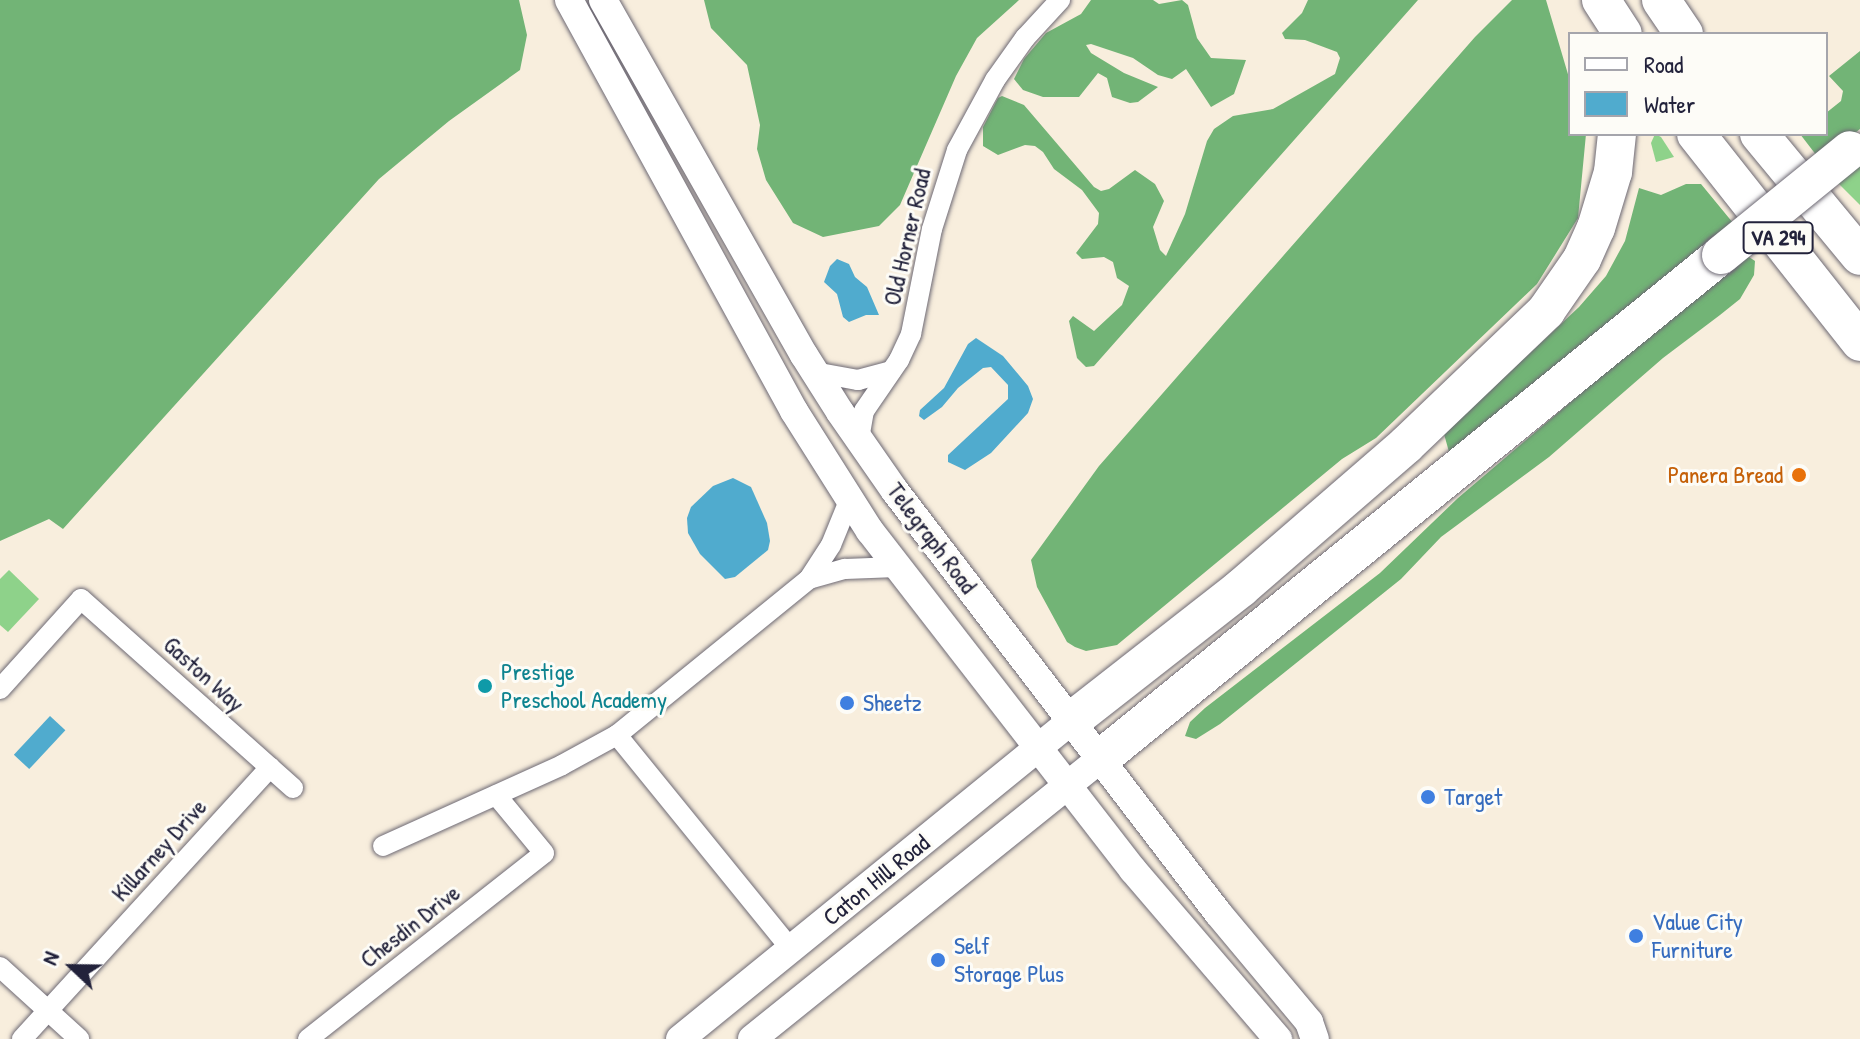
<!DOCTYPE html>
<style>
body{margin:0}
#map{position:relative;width:1860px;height:1039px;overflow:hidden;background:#f8eedd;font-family:"Patrick Hand",sans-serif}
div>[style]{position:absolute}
.green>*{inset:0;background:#8ed28a}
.forest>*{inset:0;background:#72b476}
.water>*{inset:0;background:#50abce;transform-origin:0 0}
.roads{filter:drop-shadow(0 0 2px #6d6974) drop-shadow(0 0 2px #6d6974)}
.street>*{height:20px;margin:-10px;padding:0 10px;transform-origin:10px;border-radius:10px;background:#fff}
.secondary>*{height:28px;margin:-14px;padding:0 14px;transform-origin:14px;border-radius:14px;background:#fff}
.highway>*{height:38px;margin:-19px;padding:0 19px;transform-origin:19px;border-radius:19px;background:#fff}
.bridges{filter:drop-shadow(0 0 2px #6d6974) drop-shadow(0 0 2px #6d6974)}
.highway-bridge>*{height:38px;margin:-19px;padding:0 19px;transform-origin:19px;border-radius:19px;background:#fff}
.dots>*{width:22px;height:22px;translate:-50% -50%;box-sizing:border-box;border:4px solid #fdfcf7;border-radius:50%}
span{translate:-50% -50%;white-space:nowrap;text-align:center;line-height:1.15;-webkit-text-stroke:6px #fdfcf7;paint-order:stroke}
.shield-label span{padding:2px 6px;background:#fdfcf7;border:2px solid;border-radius:6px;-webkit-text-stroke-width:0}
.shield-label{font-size:22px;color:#22223b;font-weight:700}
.street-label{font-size:24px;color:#22223b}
.food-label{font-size:24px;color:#c56008}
.right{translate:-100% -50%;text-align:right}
.culture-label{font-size:24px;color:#0d838f}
.left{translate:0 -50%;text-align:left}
.shop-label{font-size:24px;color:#366cbe}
.legend{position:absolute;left:1568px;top:32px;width:260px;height:104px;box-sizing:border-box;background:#fdfcf7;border:2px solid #a5a5ac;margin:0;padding:10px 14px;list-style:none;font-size:24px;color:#22223b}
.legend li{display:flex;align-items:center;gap:16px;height:40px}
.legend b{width:40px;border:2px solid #a5a5ac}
.north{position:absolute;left:32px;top:927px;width:80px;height:80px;-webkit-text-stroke:6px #fdfcf7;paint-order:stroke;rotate:292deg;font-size:22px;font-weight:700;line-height:32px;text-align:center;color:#22223b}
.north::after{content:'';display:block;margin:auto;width:28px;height:36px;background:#22223b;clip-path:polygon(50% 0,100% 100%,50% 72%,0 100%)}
</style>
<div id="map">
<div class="green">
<div style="clip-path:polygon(1655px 134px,1661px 137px,1674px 157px,1656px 162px,1651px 143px)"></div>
<div style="clip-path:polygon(1860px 157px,1860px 205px,1833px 178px)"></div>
<div style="clip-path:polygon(9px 570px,39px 599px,8px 632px,0 625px,0 579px)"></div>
</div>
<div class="forest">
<div style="clip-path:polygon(0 0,519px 0,527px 35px,520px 70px,449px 121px,379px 179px,63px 529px,49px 519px,0 541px)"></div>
<div style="clip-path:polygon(704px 0,1019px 0,977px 38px,956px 76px,900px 205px,879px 226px,823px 237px,793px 223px,766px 180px,757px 149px,760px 125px,747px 65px,711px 28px)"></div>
<div style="clip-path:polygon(1091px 0,1153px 0,1159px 4px,1182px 0,1188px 5px,1197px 38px,1211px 58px,1246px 60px,1234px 94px,1211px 107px,1186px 69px,1172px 79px,1158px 75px,1133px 58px,1091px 44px,1086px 45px,1091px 53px,1124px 73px,1158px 87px,1138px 102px,1130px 103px,1112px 97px,1107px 78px,1098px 73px,1079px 97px,1043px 97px,1023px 90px,1014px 79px,1024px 59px,1046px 33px,1081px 14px)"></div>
<div style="clip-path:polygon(1308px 0,1418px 0,1094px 366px,1086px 367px,1077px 358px,1069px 321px,1073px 316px,1094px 331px,1122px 305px,1129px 286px,1117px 278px,1113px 262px,1104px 257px,1082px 259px,1076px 253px,1098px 224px,1099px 213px,1082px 190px,1054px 169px,1043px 152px,1035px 146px,1025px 145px,998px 155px,983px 146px,983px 127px,998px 98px,1002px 96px,1024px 105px,1094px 187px,1101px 191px,1109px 189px,1135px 170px,1155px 184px,1164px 201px,1153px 227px,1160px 250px,1166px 256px,1185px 214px,1207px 141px,1214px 129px,1233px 116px,1273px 109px,1335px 74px,1340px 58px,1337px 52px,1305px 40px,1285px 39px,1282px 33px,1302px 13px)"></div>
<div style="clip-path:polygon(1512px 0,1546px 0,1570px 81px,1570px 134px,1586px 134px,1578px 218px,1537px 284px,1376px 438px,1342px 459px,1117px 645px,1086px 651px,1075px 647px,1067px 642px,1037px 587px,1031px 560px,1099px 466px,1475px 37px)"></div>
<div style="clip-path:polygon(1860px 51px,1860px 129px,1820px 160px,1800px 134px,1826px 134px,1826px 113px,1841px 101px,1843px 91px,1829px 76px)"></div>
<div style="clip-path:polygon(1686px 184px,1701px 184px,1738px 229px,1451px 459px,1444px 434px,1579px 307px,1606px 276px,1625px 241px,1639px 188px,1661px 195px)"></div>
<div style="clip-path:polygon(1749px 257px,1755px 261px,1754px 275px,1740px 299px,1720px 315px,1663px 358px,1549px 457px,1441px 537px,1401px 579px,1220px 724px,1196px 739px,1185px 736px,1190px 722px,1205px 708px,1380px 573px,1458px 498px,1728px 268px)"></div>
</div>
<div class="water">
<div style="clip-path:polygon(837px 259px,849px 264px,855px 277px,867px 287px,879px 315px,866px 315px,849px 322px,843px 317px,837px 294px,824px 282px,830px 266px)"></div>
<div style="clip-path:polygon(976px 338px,1003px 356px,1028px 386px,1033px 399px,1028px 413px,991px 453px,965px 470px,948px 462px,948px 455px,1008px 399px,1008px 385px,991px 367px,983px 368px,958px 388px,942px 407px,924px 420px,919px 416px,920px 410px,944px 388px,968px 344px)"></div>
<div style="clip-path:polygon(733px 478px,751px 487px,767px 523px,770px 541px,768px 550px,735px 577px,725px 579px,700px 554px,688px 533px,687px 518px,691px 507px,713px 486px)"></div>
<div style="left:50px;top:716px;width:21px;height:53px;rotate:43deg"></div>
</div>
<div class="roads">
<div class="street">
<div style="left:814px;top:372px;width:45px;rotate:10.3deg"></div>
<div style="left:858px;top:380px;width:34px;rotate:-15deg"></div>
<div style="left:859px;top:439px;width:28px;rotate:-80deg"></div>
<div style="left:864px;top:411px;width:62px;rotate:-55.5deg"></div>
<div style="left:899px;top:360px;width:29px;rotate:-65deg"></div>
<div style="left:911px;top:334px;width:107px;rotate:-78.7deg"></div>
<div style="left:932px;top:229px;width:83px;rotate:-72.4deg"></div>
<div style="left:957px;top:150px;width:80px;rotate:-61.5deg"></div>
<div style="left:995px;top:80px;width:52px;rotate:-54.5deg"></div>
<div style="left:1025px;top:38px;width:52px;rotate:-47.4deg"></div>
<div style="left:809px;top:579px;width:37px;rotate:-16deg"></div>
<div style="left:845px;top:569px;width:52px;rotate:-2.2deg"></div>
<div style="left:0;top:689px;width:121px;rotate:-48deg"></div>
<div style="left:81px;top:599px;width:284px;rotate:41.7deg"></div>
<div style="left:617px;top:735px;width:276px;rotate:50.9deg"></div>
<div style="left:383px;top:846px;width:196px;rotate:-24.3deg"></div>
<div style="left:562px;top:765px;width:63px;rotate:-28.6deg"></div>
<div style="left:617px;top:735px;width:247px;rotate:-39.1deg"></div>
<div style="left:809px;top:579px;width:40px;rotate:-57.1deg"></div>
<div style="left:831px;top:545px;width:48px;rotate:-67.8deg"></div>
<div style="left:0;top:967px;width:107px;rotate:42.3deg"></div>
<div style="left:22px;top:1039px;width:368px;rotate:-47.6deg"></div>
<div style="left:308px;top:1039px;width:300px;rotate:-38.2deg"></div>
<div style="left:544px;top:853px;width:75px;rotate:-129.6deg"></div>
</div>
<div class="secondary">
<div style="left:569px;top:0;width:469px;rotate:61.3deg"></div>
<div style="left:794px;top:411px;width:142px;rotate:57.7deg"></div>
<div style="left:870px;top:531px;width:429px;rotate:52.2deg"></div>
<div style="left:1133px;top:870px;width:223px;rotate:49.4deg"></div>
<div style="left:603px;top:0;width:408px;rotate:60.5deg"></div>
<div style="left:804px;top:355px;width:67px;rotate:57.7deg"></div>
<div style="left:840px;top:412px;width:96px;rotate:55.2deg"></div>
<div style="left:895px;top:491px;width:531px;rotate:52.57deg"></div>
<div style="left:1218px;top:913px;width:142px;rotate:50.1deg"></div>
<div style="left:1309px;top:1022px;width:18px;rotate:71deg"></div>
<div style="left:680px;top:1039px;width:504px;rotate:-39.12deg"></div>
<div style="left:752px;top:1039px;width:447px;rotate:-38.8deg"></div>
</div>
<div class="highway">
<div style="left:1601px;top:0;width:40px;rotate:57.1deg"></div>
<div style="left:1661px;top:0;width:41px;rotate:55.9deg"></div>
<div style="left:1696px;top:134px;width:265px;rotate:51.7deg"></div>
<div style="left:1759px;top:134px;width:158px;rotate:50.4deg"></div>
<div style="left:1071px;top:721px;width:216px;rotate:-38deg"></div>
<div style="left:1241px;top:588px;width:218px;rotate:-40.9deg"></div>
<div style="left:1406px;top:445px;width:194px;rotate:-43.7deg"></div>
<div style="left:1546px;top:311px;width:63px;rotate:-55.3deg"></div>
<div style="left:1582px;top:259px;width:34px;rotate:-66deg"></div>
<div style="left:1596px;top:228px;width:59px;rotate:-73.1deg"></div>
<div style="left:1613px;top:172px;width:38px;rotate:-84deg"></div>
<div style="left:1100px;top:759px;width:800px;rotate:-39.06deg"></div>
</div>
</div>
<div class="bridges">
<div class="highway-bridge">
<div style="left:1721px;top:255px;width:166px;rotate:-39.1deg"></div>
</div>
</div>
<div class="dots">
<div style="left:1799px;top:475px;background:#e8710a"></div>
<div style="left:485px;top:686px;background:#0f9aa8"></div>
<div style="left:847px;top:703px;background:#3f7fe0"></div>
<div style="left:1428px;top:797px;background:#3f7fe0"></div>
<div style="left:1636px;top:936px;background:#3f7fe0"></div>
<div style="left:938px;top:960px;background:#3f7fe0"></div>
</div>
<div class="shield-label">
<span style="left:1778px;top:238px">VA 294</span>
</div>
<div class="street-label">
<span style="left:907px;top:237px;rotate:-77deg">Old Horner Road</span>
<span style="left:932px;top:538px;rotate:53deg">Telegraph Road</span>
<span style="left:204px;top:674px;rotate:42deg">Gaston Way</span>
<span style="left:159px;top:850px;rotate:-48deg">Killarney Drive</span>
<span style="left:876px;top:880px;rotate:-39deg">Caton Hill Road</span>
<span style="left:410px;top:926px;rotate:-38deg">Chesdin Drive</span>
</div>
<div class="food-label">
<span class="right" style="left:1783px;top:475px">Panera Bread</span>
</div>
<div class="culture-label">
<span class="left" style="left:501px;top:686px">Prestige<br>Preschool Academy</span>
</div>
<div class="shop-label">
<span class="left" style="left:863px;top:703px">Sheetz</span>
<span class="left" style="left:1444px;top:797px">Target</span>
<span class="left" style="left:1652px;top:936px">Value City<br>Furniture</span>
<span class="left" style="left:954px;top:960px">Self<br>Storage Plus</span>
</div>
<ul class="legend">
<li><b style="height:10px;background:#fff"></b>Road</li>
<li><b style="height:22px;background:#50abce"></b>Water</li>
</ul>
<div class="north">N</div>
</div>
